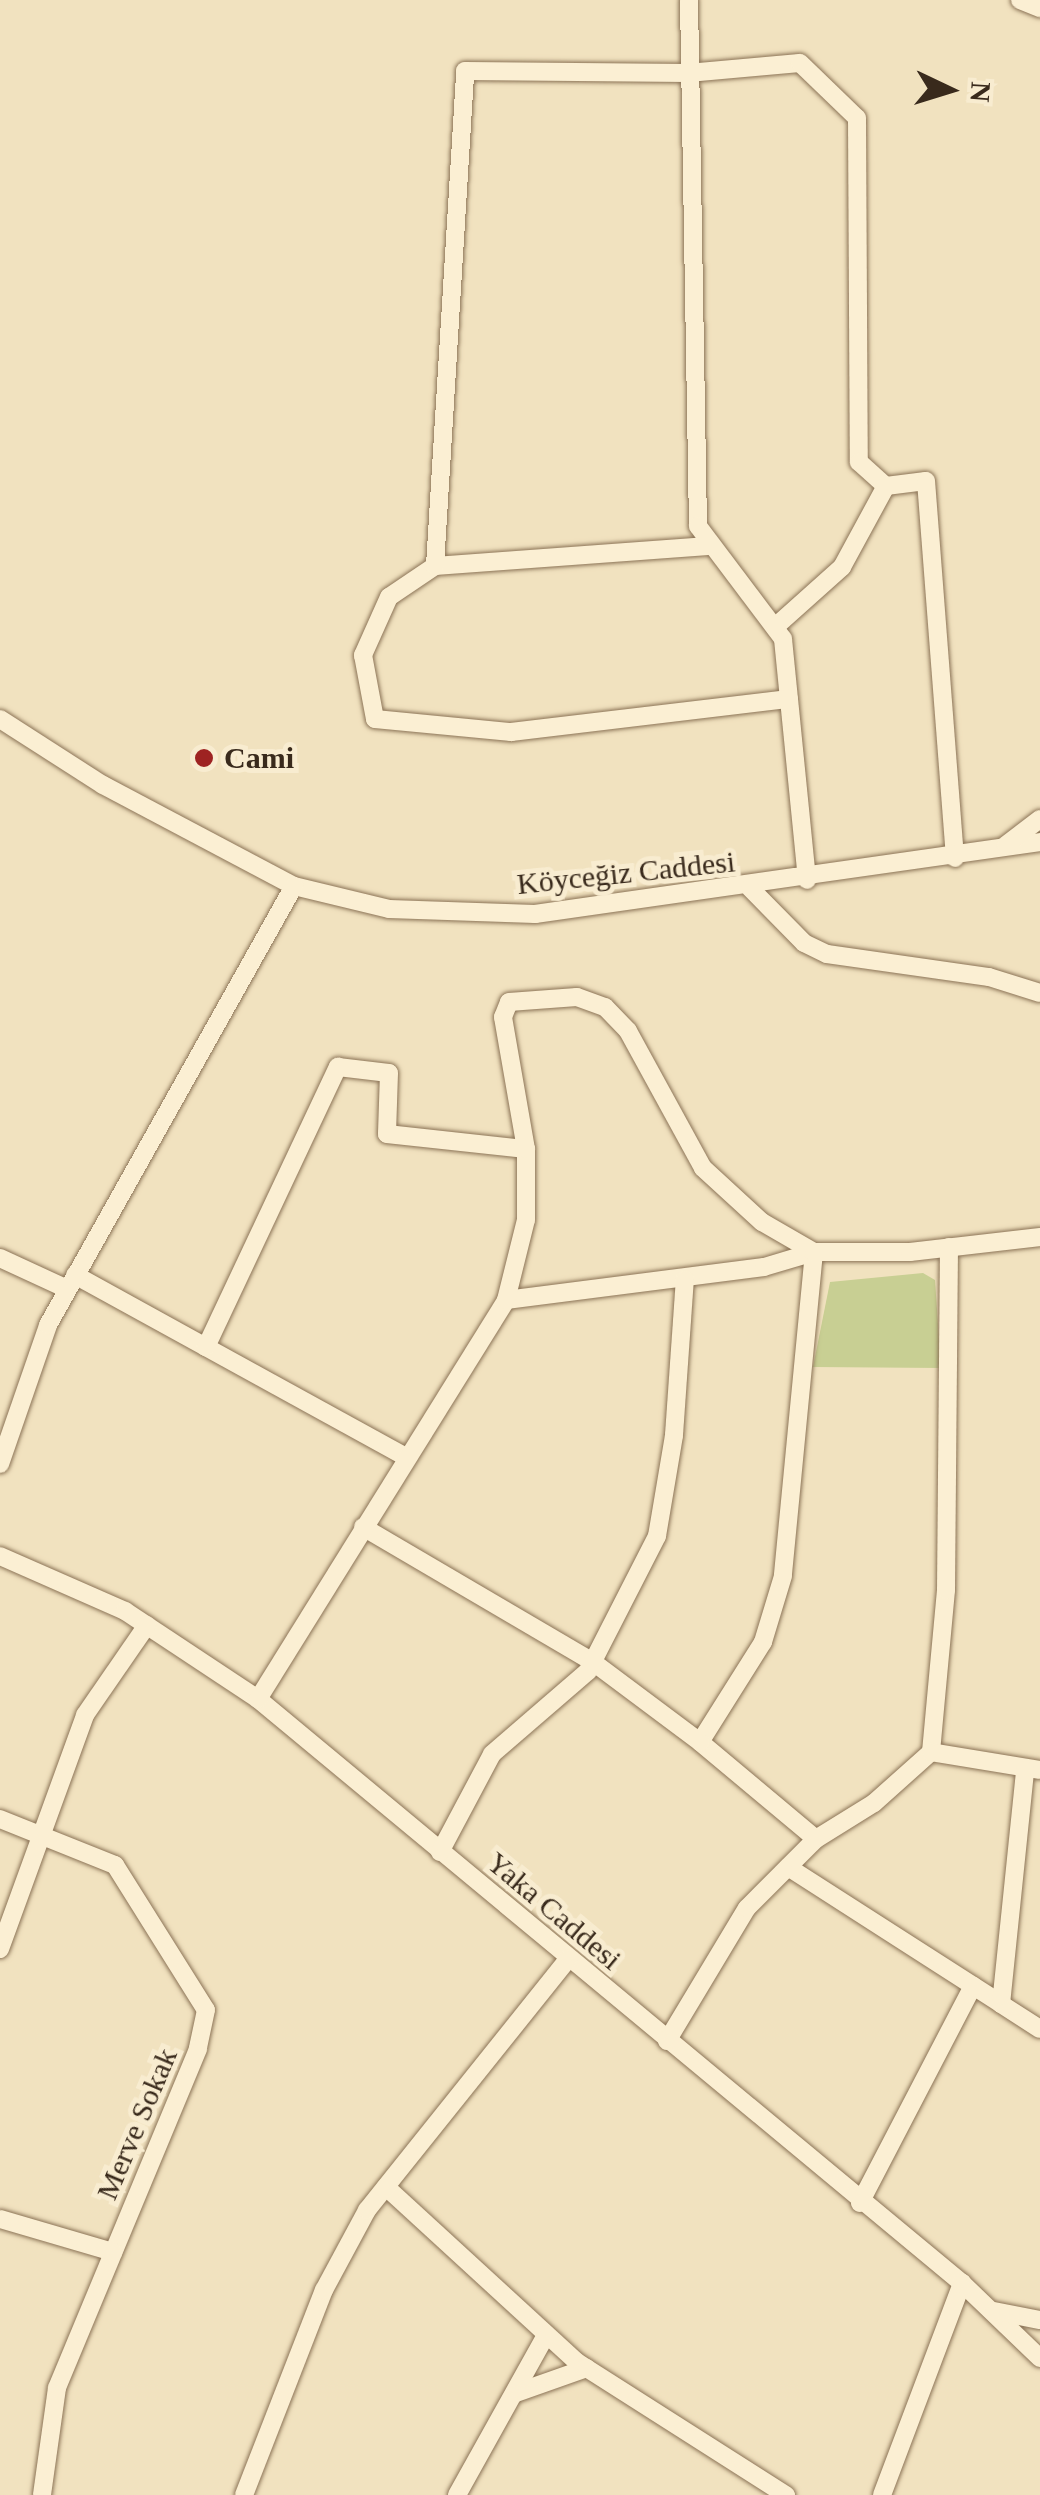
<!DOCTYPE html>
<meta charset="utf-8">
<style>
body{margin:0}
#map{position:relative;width:1040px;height:2495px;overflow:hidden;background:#f1e2bf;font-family:"Times New Roman",serif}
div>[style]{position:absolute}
.green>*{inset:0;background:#c8cf93}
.roads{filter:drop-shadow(0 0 2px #8b7356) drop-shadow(0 0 2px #8b7356)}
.minor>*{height:18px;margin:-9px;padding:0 9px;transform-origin:9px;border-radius:9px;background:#fbefd3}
.dots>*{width:28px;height:28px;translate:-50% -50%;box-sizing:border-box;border:5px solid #f8ecd0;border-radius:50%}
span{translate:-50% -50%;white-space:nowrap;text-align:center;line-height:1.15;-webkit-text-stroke:10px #f8ecd0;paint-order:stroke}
.poi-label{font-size:30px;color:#392a1c;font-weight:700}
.left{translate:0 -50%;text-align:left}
.street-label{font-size:30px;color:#392a1c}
.north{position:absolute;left:900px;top:40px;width:100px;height:100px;-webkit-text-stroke:8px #f8ecd0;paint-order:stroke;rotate:94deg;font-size:28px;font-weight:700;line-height:40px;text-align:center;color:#392a1c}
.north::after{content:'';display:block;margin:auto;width:35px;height:45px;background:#392a1c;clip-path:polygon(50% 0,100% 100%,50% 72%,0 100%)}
</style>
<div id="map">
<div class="green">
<div style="clip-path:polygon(923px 1273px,935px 1280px,941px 1368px,813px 1367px,830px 1282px)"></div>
</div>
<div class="roads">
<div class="minor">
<div style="left:689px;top:0;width:526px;rotate:89.02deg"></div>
<div style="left:698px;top:526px;width:141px;rotate:53deg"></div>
<div style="left:783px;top:639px;width:242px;rotate:84.3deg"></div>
<div style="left:1020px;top:0;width:22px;rotate:22deg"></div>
<div style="left:708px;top:546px;width:274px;rotate:175.8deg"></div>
<div style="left:435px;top:566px;width:55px;rotate:146deg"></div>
<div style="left:389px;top:597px;width:64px;rotate:114.1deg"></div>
<div style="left:363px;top:655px;width:65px;rotate:79.4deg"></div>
<div style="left:375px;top:719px;width:137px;rotate:5.5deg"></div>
<div style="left:511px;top:732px;width:280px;rotate:-6.8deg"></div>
<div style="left:435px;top:566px;width:496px;rotate:-86.5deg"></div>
<div style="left:465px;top:71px;width:223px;rotate:0.5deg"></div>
<div style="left:688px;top:73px;width:112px;rotate:-5.1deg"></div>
<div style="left:800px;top:63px;width:79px;rotate:44deg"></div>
<div style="left:857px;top:118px;width:344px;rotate:89.7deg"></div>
<div style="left:859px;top:462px;width:36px;rotate:42deg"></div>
<div style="left:775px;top:627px;width:90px;rotate:-41.8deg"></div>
<div style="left:842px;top:567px;width:92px;rotate:-61.5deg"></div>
<div style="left:886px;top:486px;width:40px;rotate:-7.1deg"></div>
<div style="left:926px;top:481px;width:378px;rotate:85.6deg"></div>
<div style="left:0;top:719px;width:122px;rotate:32.7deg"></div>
<div style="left:103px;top:785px;width:216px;rotate:27.9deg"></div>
<div style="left:294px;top:886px;width:98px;rotate:13.6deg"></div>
<div style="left:389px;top:909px;width:146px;rotate:2deg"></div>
<div style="left:535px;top:914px;width:510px;rotate:-8.11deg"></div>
<div style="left:1006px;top:845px;width:43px;rotate:-37.4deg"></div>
<div style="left:750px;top:888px;width:77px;rotate:45.5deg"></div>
<div style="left:804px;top:943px;width:25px;rotate:26deg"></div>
<div style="left:827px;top:954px;width:164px;rotate:8.1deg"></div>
<div style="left:989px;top:977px;width:53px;rotate:17.4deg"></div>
<div style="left:0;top:1258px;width:74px;rotate:24.8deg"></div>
<div style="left:75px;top:1275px;width:149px;rotate:28.8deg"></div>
<div style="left:506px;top:1300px;width:260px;rotate:-7.3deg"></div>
<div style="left:764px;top:1267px;width:52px;rotate:-16.7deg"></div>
<div style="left:814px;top:1252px;width:325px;rotate:95.5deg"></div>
<div style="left:783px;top:1576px;width:69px;rotate:106.9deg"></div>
<div style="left:763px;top:1642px;width:118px;rotate:122.2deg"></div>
<div style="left:700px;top:1742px;width:151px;rotate:39.9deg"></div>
<div style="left:816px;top:1839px;width:68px;rotate:-31.8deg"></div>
<div style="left:874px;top:1803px;width:76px;rotate:-41.8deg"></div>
<div style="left:931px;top:1752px;width:163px;rotate:-84.7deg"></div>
<div style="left:946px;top:1590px;width:343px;rotate:-89.5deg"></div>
<div style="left:406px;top:1457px;width:228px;rotate:-151.2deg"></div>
<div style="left:206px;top:1347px;width:310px;rotate:-64.8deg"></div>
<div style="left:338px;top:1067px;width:51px;rotate:6.7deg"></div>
<div style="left:389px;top:1073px;width:61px;rotate:91.9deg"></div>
<div style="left:387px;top:1134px;width:140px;rotate:6.2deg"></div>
<div style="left:0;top:1464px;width:147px;rotate:-70.9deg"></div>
<div style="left:48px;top:1325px;width:503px;rotate:-60.74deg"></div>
<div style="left:363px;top:1527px;width:267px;rotate:30.4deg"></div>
<div style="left:593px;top:1662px;width:134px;rotate:36.8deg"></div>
<div style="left:0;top:1556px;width:137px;rotate:23.7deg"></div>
<div style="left:125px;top:1611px;width:159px;rotate:33.5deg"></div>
<div style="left:258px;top:1699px;width:915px;rotate:39.68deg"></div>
<div style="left:962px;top:2283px;width:108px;rotate:43.9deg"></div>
<div style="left:258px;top:1699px;width:470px;rotate:-58.1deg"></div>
<div style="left:506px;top:1300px;width:82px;rotate:-76deg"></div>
<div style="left:526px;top:1220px;width:71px;rotate:-90deg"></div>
<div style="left:526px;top:1149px;width:134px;rotate:-99.9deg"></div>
<div style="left:503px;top:1017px;width:16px;rotate:-68deg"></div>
<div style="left:509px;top:1002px;width:68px;rotate:-4.2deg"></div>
<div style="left:577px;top:997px;width:30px;rotate:20deg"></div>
<div style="left:605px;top:1007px;width:33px;rotate:46deg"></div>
<div style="left:628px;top:1031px;width:156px;rotate:61.3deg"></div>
<div style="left:703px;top:1168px;width:80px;rotate:42.5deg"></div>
<div style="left:762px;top:1222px;width:60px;rotate:30deg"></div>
<div style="left:814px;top:1252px;width:96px"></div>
<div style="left:910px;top:1252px;width:131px;rotate:-6.6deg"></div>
<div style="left:931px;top:1752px;width:110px;rotate:9.4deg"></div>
<div style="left:0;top:1819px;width:124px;rotate:21.8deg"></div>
<div style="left:115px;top:1865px;width:171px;rotate:57.9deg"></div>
<div style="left:206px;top:2010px;width:40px;rotate:102deg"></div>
<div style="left:198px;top:2049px;width:367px;rotate:112.6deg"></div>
<div style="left:57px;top:2388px;width:108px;rotate:98deg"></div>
<div style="left:440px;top:1852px;width:111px;rotate:-62deg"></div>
<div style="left:492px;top:1754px;width:127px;rotate:-40.8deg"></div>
<div style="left:588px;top:1671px;width:152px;rotate:-62.9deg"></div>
<div style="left:657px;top:1536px;width:102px;rotate:-80.4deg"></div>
<div style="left:674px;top:1435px;width:156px;rotate:-86deg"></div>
<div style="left:788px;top:1867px;width:253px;rotate:32.7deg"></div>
<div style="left:1001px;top:2004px;width:235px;rotate:-84.1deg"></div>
<div style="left:0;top:1949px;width:249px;rotate:-70deg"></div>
<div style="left:85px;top:1715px;width:109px;rotate:-55.4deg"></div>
<div style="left:1001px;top:2004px;width:46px;rotate:32.7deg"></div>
<div style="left:667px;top:2041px;width:155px;rotate:-59deg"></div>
<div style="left:747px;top:1908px;width:98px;rotate:-45deg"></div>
<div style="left:386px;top:2187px;width:259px;rotate:42.5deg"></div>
<div style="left:577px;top:2362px;width:248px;rotate:32.5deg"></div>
<div style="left:860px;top:2203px;width:245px;rotate:-62.5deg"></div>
<div style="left:0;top:2219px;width:118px;rotate:16.3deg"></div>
<div style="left:994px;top:2311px;width:47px;rotate:11.1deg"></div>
<div style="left:516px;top:2393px;width:75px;rotate:-19.4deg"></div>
<div style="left:244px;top:2495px;width:220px;rotate:-68.7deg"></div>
<div style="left:324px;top:2290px;width:91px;rotate:-61.7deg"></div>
<div style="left:367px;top:2210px;width:322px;rotate:-51.3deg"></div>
<div style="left:457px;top:2495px;width:183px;rotate:-60.9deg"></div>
<div style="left:882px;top:2495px;width:227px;rotate:-69.3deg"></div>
</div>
</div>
<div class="dots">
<div style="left:204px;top:758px;background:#9e2322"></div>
</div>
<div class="poi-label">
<span class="left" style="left:224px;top:758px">Cami</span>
</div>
<div class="street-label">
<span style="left:626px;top:873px;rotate:-6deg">Köyceğiz Caddesi</span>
<span style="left:554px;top:1911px;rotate:40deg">Yaka Caddesi</span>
<span style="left:137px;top:2124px;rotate:-67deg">Merve Sokak</span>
</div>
<div class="north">N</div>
</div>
